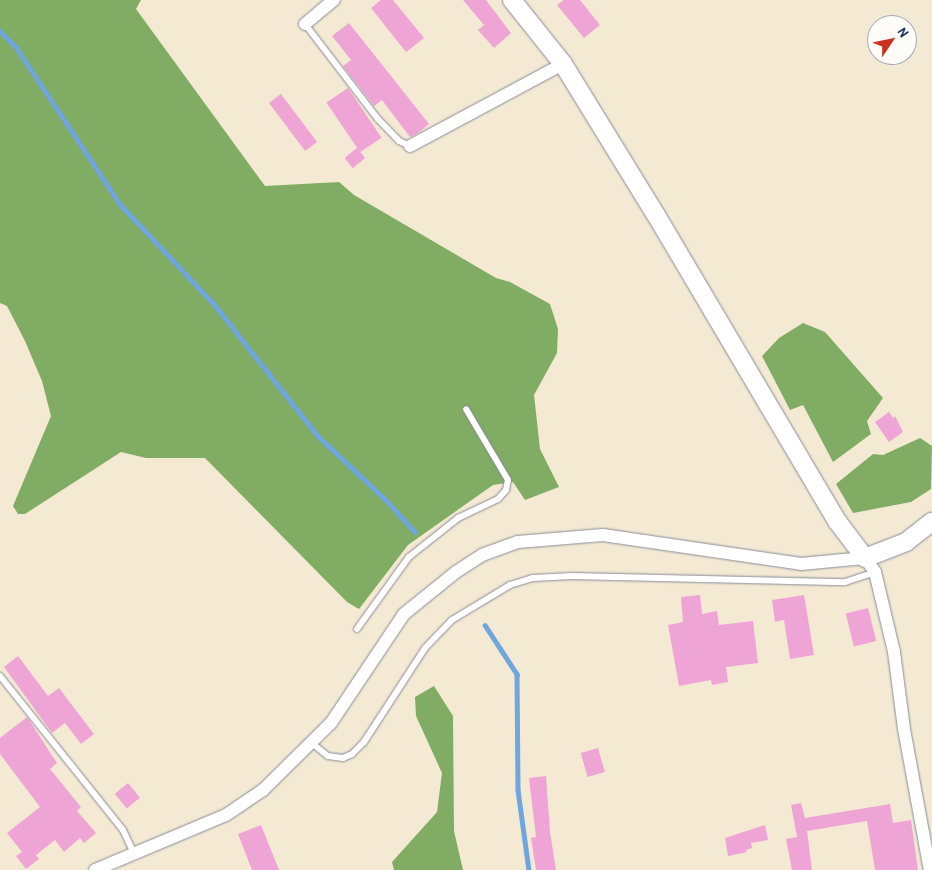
<!DOCTYPE html>
<style>
body{margin:0}
#map{position:relative;width:932px;height:870px;overflow:hidden;background:#f4ead4;font-family:"Patrick Hand",sans-serif}
div>[style]{position:absolute}
.forest>*{inset:0;background:#81ac63}
.stream>*{height:4.5px;margin:-2.25px;padding:0 2.25px;transform-origin:2.25px;border-radius:2.25px;background:#6ea6dd}
.building>*{inset:0;background:#eea4d4;transform-origin:0 0}
.roads{filter:drop-shadow(0 0 1px #888c99) drop-shadow(0 0 1px #888c99)}
.lane>*{height:6px;margin:-3px;padding:0 3px;transform-origin:3px;border-radius:3px;background:#fff}
.street>*{height:12px;margin:-6px;padding:0 6px;transform-origin:6px;border-radius:6px;background:#fff}
.secondary>*{height:18px;margin:-9px;padding:0 9px;transform-origin:9px;border-radius:9px;background:#fff}
span{translate:-50% -50%;white-space:nowrap;text-align:center;line-height:1.15;-webkit-text-stroke:4px #fdfcf7;paint-order:stroke}
.north{position:absolute;left:867px;top:15px;width:50px;height:50px;box-sizing:border-box;background:#fdfcf7;border:1px solid #a3aaba;border-radius:50%;rotate:56deg;font-size:14px;font-weight:700;line-height:20px;text-align:center;color:#1b2f5e}
.north::after{content:'';display:block;margin:auto;width:18px;height:22px;background:#c8321e;clip-path:polygon(50% 0,100% 100%,50% 72%,0 100%)}
</style>
<div id="map">
<div class="forest">
<div style="clip-path:polygon(0 0,141px 0,136px 9px,265px 186px,339px 182px,354px 195px,496px 278px,510px 282px,550px 304px,558px 329px,557px 353px,534px 395px,540px 449px,559px 487px,525px 500px,513px 482px,493px 485px,408px 545px,359px 609px,347px 602px,205px 458px,146px 458px,121px 452px,25px 514px,18px 514px,13px 506px,51px 416px,42px 381px,25px 341px,7px 306px,0 303px)"></div>
<div style="clip-path:polygon(803px 323px,825px 332px,883px 398px,867px 421px,871px 434px,833px 462px,803px 405px,790px 410px,762px 356px,779px 338px)"></div>
<div style="clip-path:polygon(920px 438px,932px 446px,931px 489px,911px 502px,853px 513px,836px 484px,873px 454px,883px 455px)"></div>
<div style="clip-path:polygon(434px 686px,453px 716px,454px 831px,463px 870px,394px 870px,392px 862px,437px 812px,442px 773px,416px 716px,415px 697px)"></div>
</div>
<div class="stream">
<div style="left:0;top:31px;width:23px;rotate:45deg"></div>
<div style="left:16px;top:47px;width:188px;rotate:56.5deg"></div>
<div style="left:120px;top:204px;width:137px;rotate:46.8deg"></div>
<div style="left:214px;top:304px;width:167px;rotate:51.8deg"></div>
<div style="left:317px;top:435px;width:96px;rotate:43.3deg"></div>
<div style="left:387px;top:501px;width:42px;rotate:47.9deg"></div>
<div style="left:485px;top:625px;width:59px;rotate:56.9deg"></div>
<div style="left:517px;top:674px;width:116px;rotate:89.5deg"></div>
<div style="left:518px;top:790px;width:81px;rotate:82.2deg"></div>
</div>
<div class="building">
<div style="clip-path:polygon(381px 0,393px 0,424px 38px,406px 52px,371px 8px)"></div>
<div style="clip-path:polygon(463px 0,486px 0,511px 33px,494px 48px,478px 30px,484px 25px)"></div>
<div style="clip-path:polygon(564px 0,580px 0,600px 25px,584px 38px,557px 5px)"></div>
<div style="clip-path:polygon(349px 23px,429px 124px,418px 133px,410px 137px,382px 100px,374px 106px,343px 66px,351px 60px,332px 36px)"></div>
<div style="left:348px;top:88px;width:60px;height:26px;rotate:56deg"></div>
<div style="left:281px;top:94px;width:60px;height:15px;rotate:53deg"></div>
<div style="left:357px;top:148px;width:13px;height:16px;rotate:51deg"></div>
<div style="clip-path:polygon(889px 412px,893px 418px,895px 416px,903px 432px,889px 442px,875px 422px)"></div>
<div style="clip-path:polygon(700px 595px,702px 614px,717px 611px,719px 625px,753px 621px,758px 663px,726px 667px,728px 682px,712px 685px,711px 680px,679px 686px,668px 625px,683px 622px,681px 597px)"></div>
<div style="clip-path:polygon(804px 595px,814px 655px,790px 659px,784px 620px,775px 622px,772px 600px)"></div>
<div style="left:868px;top:608px;width:34px;height:23px;rotate:76deg"></div>
<div style="clip-path:polygon(18px 656px,48px 696px,59px 688px,94px 734px,81px 744px,65px 723px,52px 733px,4px 667px)"></div>
<div style="clip-path:polygon(27px 717px,57px 763px,50px 769px,81px 807px,77px 811px,96px 833px,84px 843px,80px 838px,64px 852px,55px 840px,36px 855px,39px 859px,26px 869px,16px 856px,22px 852px,7px 833px,40px 807px,0 754px,0 738px)"></div>
<div style="left:598px;top:748px;width:25px;height:18px;rotate:74deg"></div>
<div style="clip-path:polygon(546px 776px,550px 832px,556px 870px,536px 870px,531px 838px,536px 837px,529px 778px)"></div>
<div style="left:128px;top:783px;width:19px;height:17px;rotate:51deg"></div>
<div style="clip-path:polygon(801px 803px,805px 818px,890px 804px,893px 823px,911px 820px,918px 870px,875px 870px,867px 821px,807px 831px,812px 870px,792px 870px,786px 839px,797px 837px,791px 805px)"></div>
<div style="clip-path:polygon(261px 825px,279px 870px,252px 870px,238px 834px)"></div>
<div style="clip-path:polygon(765px 825px,768px 840px,751px 843px,752px 848px,746px 850px,747px 852px,728px 856px,725px 838px)"></div>
</div>
<div class="roads">
<div class="lane">
<div style="left:305px;top:24px;width:120px;rotate:52.5deg"></div>
<div style="left:378px;top:119px;width:30px;rotate:46deg"></div>
<div style="left:399px;top:141px;width:12px;rotate:24deg"></div>
<div style="left:357px;top:629px;width:89px;rotate:-54.2deg"></div>
<div style="left:409px;top:557px;width:63px;rotate:-38.5deg"></div>
<div style="left:458px;top:518px;width:44px;rotate:-25.4deg"></div>
<div style="left:498px;top:499px;width:12px;rotate:-48deg"></div>
<div style="left:506px;top:490px;width:10px;rotate:-79deg"></div>
<div style="left:508px;top:480px;width:82px;rotate:-120.6deg"></div>
<div style="left:0;top:676px;width:197px;rotate:51.4deg"></div>
<div style="left:123px;top:830px;width:26px;rotate:65deg"></div>
<div style="left:313px;top:744px;width:19px;rotate:39deg"></div>
<div style="left:328px;top:756px;width:15px;rotate:8deg"></div>
<div style="left:343px;top:758px;width:10px;rotate:-24deg"></div>
<div style="left:352px;top:754px;width:17px;rotate:-45deg"></div>
<div style="left:364px;top:742px;width:112px;rotate:-57deg"></div>
<div style="left:425px;top:648px;width:39px;rotate:-46deg"></div>
<div style="left:452px;top:620px;width:68px;rotate:-31.1deg"></div>
<div style="left:510px;top:585px;width:24px;rotate:-17deg"></div>
<div style="left:533px;top:578px;width:39px;rotate:-3deg"></div>
<div style="left:572px;top:576px;width:273px;rotate:1.3deg"></div>
<div style="left:845px;top:582px;width:32px;rotate:-18deg"></div>
</div>
<div class="street">
<div style="left:305px;top:24px;width:38px;rotate:-40deg"></div>
<div style="left:410px;top:146px;width:174px;rotate:-28.2deg"></div>
<div style="left:95px;top:870px;width:142px;rotate:-22.8deg"></div>
<div style="left:226px;top:815px;width:45px;rotate:-34deg"></div>
<div style="left:263px;top:790px;width:95px;rotate:-44.6deg"></div>
<div style="left:331px;top:723px;width:131px;rotate:-56.2deg"></div>
<div style="left:404px;top:614px;width:67px;rotate:-38.9deg"></div>
<div style="left:456px;top:572px;width:31px;rotate:-33deg"></div>
<div style="left:482px;top:555px;width:38px;rotate:-20deg"></div>
<div style="left:518px;top:542px;width:85px;rotate:-4.7deg"></div>
<div style="left:603px;top:535px;width:200px;rotate:8.3deg"></div>
<div style="left:801px;top:564px;width:64px;rotate:-5.4deg"></div>
<div style="left:865px;top:558px;width:17px;rotate:54deg"></div>
<div style="left:875px;top:572px;width:82px;rotate:76.6deg"></div>
<div style="left:894px;top:652px;width:78px;rotate:82.6deg"></div>
<div style="left:904px;top:729px;width:143px;rotate:79.6deg"></div>
</div>
<div class="secondary">
<div style="left:512px;top:0;width:82px;rotate:51.4deg"></div>
<div style="left:563px;top:64px;width:177px;rotate:58.4deg"></div>
<div style="left:656px;top:215px;width:356px;rotate:59.4deg"></div>
<div style="left:837px;top:521px;width:46px;rotate:52.9deg"></div>
<div style="left:865px;top:558px;width:44px;rotate:-21.3deg"></div>
<div style="left:906px;top:542px;width:33px;rotate:-38deg"></div>
</div>
</div>
<div class="north">N</div>
</div>
